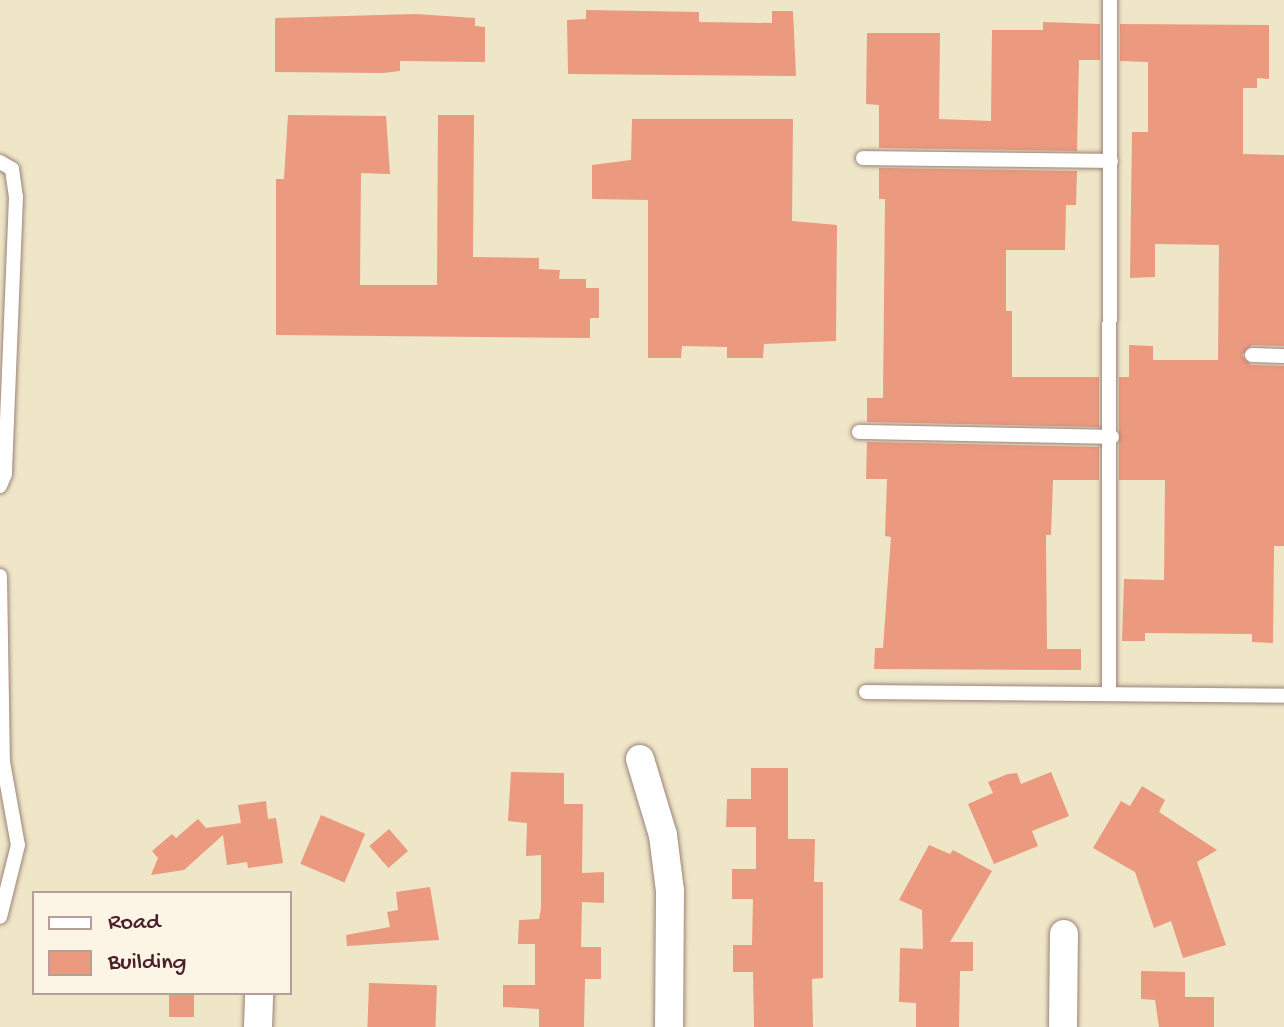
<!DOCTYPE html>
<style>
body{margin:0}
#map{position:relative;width:1284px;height:1027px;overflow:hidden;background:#eee6c7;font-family:"Gochi Hand",sans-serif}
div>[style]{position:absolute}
.building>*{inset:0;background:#eb997f;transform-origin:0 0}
.roads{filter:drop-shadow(0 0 2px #9c8279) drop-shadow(0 0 2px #9c8279)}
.lane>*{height:14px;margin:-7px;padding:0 7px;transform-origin:7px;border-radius:7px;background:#fff}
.street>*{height:28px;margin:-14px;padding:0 14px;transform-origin:14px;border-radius:14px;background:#fff}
span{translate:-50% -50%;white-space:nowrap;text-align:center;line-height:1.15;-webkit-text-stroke:6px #fcf5e5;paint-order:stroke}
.legend{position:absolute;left:32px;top:891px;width:260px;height:104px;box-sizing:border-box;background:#fcf5e5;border:2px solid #b59f9b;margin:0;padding:10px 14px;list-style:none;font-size:24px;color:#4a1f2b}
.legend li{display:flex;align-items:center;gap:16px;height:40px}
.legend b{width:40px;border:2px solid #b59f9b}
</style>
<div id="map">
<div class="building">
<div style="clip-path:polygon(586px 10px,699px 12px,699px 22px,772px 23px,772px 11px,793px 11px,796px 76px,568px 74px,567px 20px,586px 19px)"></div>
<div style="clip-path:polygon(416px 14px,475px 18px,475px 26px,485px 27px,485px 62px,400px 61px,400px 71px,383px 73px,275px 72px,275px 18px)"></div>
<div style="clip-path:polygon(1043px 22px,1100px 24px,1100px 60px,1079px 60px,1077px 151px,879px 148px,879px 105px,866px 104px,867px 33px,940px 33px,939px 119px,991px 121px,992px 30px,1043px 30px)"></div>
<div style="clip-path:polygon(1120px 24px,1269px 25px,1269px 79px,1257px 78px,1257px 88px,1243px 88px,1243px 154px,1284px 155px,1284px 346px,1252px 345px,1242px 355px,1251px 365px,1284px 366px,1284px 546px,1274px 546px,1273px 643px,1252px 642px,1252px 634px,1145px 633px,1145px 641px,1122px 641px,1124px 579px,1164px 580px,1165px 480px,1119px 480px,1119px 377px,1129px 377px,1129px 345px,1153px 346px,1153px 360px,1218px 360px,1219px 245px,1155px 244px,1155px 277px,1130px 278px,1132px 132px,1148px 132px,1148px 62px,1120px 61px)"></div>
<div style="clip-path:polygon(288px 115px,386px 116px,390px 174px,361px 173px,360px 285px,437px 285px,438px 115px,474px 115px,473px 257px,539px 258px,539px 269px,560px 270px,559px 279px,586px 279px,586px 288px,599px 288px,599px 318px,590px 318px,590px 338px,276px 335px,276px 179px,284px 179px)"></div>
<div style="clip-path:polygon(632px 119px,793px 119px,792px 221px,837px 225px,836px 341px,764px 344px,763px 358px,727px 358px,727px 347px,682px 346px,681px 358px,648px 358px,648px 200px,592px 199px,592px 165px,631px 160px)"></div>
<div style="clip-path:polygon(879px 168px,1077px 171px,1076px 205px,1066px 205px,1065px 250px,1006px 250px,1006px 311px,1012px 311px,1012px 377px,1099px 377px,1099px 427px,867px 422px,867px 398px,883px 398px,885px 199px,879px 199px)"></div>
<div style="clip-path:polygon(867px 442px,1099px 447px,1099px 480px,1053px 480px,1051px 535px,1046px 535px,1047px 649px,1081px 649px,1081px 670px,874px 669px,875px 648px,883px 648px,891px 537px,885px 536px,887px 479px,866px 479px)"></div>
<div style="clip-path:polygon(751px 768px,788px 768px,788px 839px,815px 839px,814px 882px,823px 882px,823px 978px,812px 979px,813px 1027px,754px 1027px,753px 972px,733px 972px,733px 945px,752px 945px,753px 899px,732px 899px,732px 869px,756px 869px,756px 827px,726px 827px,727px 799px,751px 799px)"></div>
<div style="clip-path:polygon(511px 772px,564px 773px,564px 804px,583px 804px,582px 873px,604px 872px,604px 903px,582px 902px,581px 947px,601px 947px,601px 979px,585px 979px,584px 1027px,539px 1027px,539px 1009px,503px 1007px,503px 985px,535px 985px,535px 944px,518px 944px,519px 920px,539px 919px,541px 908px,541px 855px,526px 856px,527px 823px,508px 821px)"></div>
<div style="clip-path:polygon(1051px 772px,1069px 816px,1032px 831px,1038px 846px,994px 864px,968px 804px,993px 793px,988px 782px,1008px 774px,1017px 773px,1021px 784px)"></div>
<div style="clip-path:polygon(1142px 786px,1165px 800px,1159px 812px,1217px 850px,1197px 862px,1226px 945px,1183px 958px,1171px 921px,1154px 928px,1135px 872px,1093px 848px,1121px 801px,1130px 806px)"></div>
<div style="clip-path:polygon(266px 801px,268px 819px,276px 818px,283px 863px,248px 868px,247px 862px,227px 865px,223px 835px,184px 870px,151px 875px,158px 858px,152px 851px,172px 834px,176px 838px,198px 819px,206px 828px,241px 823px,238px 805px)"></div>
<div style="left:321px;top:815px;width:48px;height:53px;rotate:23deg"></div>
<div style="left:389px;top:829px;width:29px;height:26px;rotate:49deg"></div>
<div style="clip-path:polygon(929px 845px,950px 854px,953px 850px,992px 871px,950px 942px,973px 942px,973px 971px,960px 971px,959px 1027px,916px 1027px,916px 1003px,899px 1002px,900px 948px,923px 949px,922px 910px,899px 900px)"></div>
<div style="clip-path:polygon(430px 887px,439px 940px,347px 946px,346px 935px,390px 927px,387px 912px,398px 910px,396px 892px)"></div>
<div style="clip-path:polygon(1141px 971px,1185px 972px,1185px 997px,1214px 997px,1214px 1027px,1159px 1027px,1155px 1000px,1141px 999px)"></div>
<div style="left:369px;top:983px;width:68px;height:44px;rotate:2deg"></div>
<div style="left:169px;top:993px;width:25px;height:24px"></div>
</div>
<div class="roads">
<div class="lane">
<div style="left:863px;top:158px;width:248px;rotate:0.7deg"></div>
<div style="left:0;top:162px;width:14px;rotate:30deg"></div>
<div style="left:12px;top:169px;width:28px;rotate:82deg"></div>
<div style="left:16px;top:197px;width:277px;rotate:92.3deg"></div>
<div style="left:5px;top:474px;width:13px;rotate:113deg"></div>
<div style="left:1252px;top:355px;width:32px;rotate:2deg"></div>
<div style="left:859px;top:432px;width:253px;rotate:1.1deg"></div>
<div style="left:0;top:576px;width:186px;rotate:89.1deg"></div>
<div style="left:3px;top:762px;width:84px;rotate:79.8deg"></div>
<div style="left:18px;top:845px;width:74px;rotate:104deg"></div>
<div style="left:866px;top:692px;width:418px;rotate:0.5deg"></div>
<div style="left:1109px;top:692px;width:692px;rotate:-89.92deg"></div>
</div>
<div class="street">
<div style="left:640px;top:759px;width:79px;rotate:73.2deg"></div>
<div style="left:663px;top:835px;width:56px;rotate:82.9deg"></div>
<div style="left:670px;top:891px;width:136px;rotate:90.4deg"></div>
<div style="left:258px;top:1027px;width:34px;rotate:-88deg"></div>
<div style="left:1063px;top:1027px;width:93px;rotate:-89.4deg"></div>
</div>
</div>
<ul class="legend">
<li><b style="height:10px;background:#fff"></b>Road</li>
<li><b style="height:22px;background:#eb997f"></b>Building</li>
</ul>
</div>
